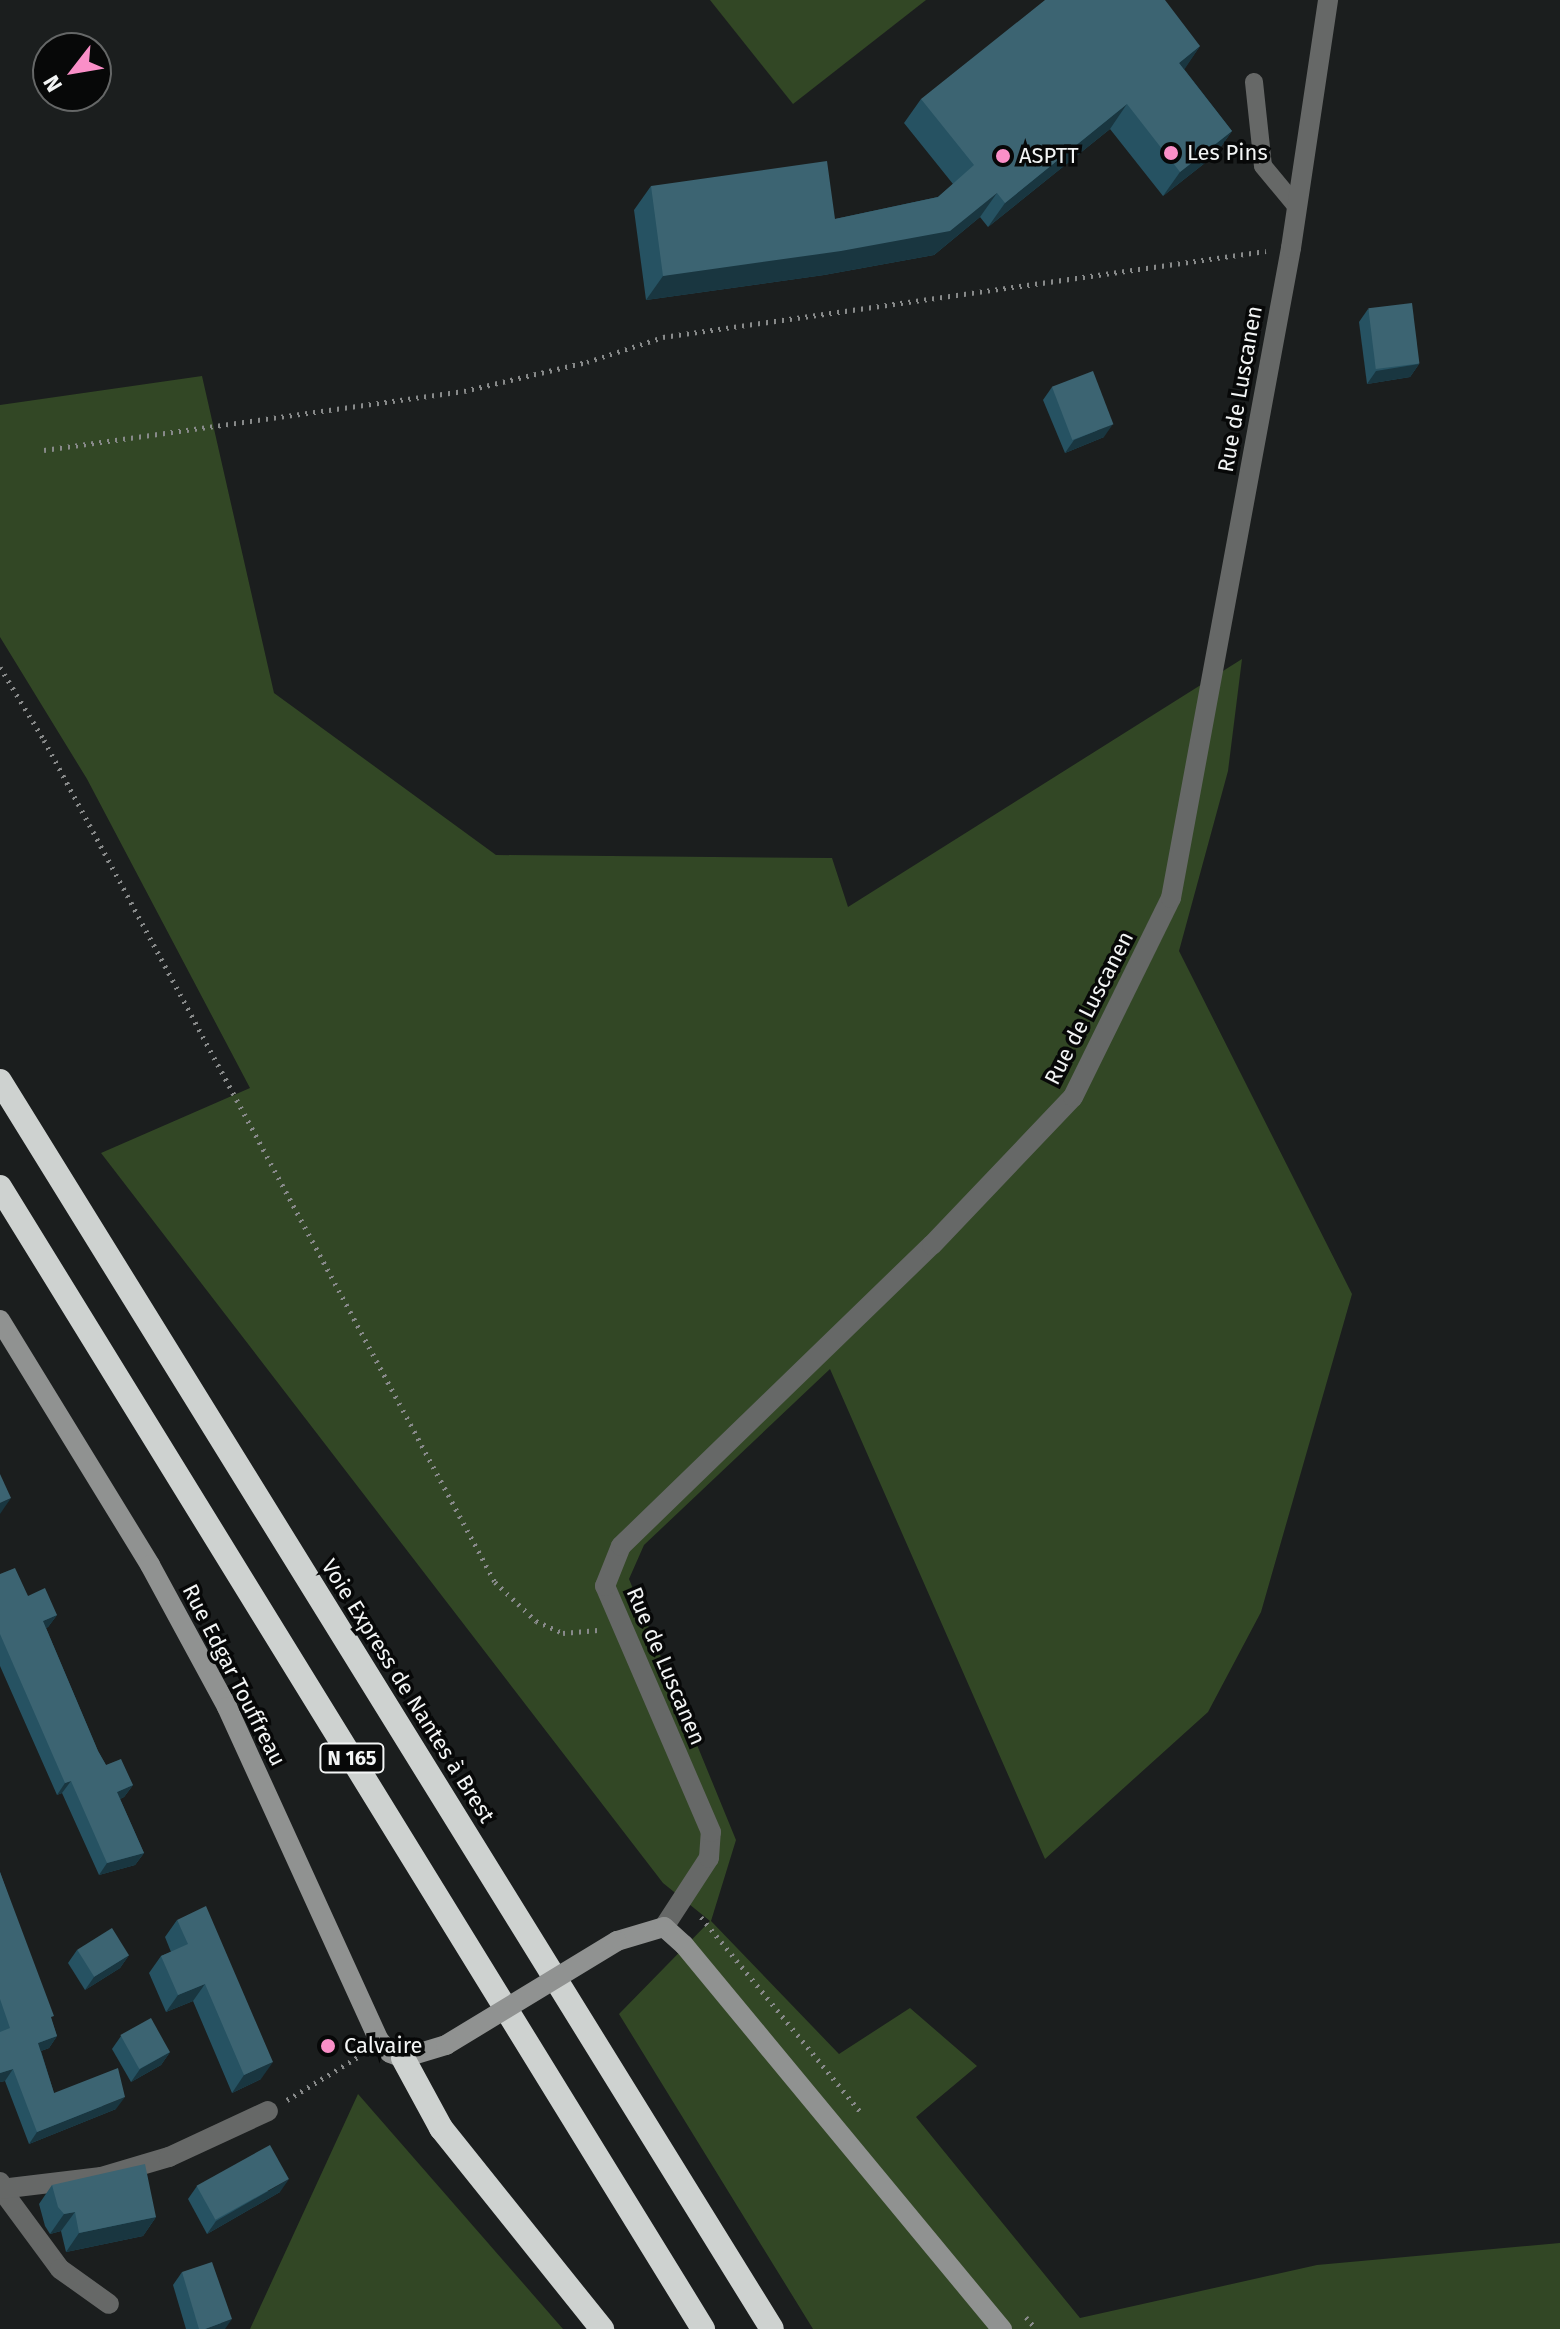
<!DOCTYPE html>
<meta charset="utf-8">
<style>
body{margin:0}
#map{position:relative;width:1560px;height:2329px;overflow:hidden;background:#1b1e1e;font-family:"Fira Sans",sans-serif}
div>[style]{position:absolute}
.green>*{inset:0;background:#324725}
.path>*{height:5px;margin-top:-2.5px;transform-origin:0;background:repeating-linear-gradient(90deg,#888a8a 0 2px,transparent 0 8px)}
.lane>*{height:18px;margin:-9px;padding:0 9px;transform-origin:9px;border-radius:9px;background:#666867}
.street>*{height:20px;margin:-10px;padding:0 10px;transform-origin:10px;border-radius:10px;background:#666867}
.secondary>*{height:20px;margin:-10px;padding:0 10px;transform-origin:10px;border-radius:10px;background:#909291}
.highway>*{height:24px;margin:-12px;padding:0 12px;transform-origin:12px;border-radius:12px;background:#ced2d0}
.secondary-bridge>*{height:20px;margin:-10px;padding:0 10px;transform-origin:10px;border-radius:10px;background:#909291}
.wall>*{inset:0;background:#265262}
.shaded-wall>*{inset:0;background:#193640}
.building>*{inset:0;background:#3c6472;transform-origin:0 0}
.dots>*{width:22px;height:22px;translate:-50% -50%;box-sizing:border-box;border:4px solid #070808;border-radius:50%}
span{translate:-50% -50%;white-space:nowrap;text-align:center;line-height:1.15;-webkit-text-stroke:7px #070808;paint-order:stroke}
.shield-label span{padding:2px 6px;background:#070808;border:2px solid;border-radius:6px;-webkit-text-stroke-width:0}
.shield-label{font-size:20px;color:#f3f5f5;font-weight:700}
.poi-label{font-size:22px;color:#f3f5f5}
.left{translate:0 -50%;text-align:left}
.street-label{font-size:22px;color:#f3f5f5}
.north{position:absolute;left:32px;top:32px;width:80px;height:80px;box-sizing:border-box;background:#070808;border:2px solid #656767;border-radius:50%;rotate:239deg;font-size:22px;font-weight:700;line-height:32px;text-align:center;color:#f3f5f5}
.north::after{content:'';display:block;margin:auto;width:28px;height:36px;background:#fa8fc8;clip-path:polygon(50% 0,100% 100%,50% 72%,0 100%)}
</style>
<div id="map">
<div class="green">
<div style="clip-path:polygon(710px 0,926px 0,793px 104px)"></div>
<div style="clip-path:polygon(202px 376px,274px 693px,496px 855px,832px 858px,848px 907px,1242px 659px,1228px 771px,1179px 951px,1352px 1294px,1261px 1612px,1208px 1712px,1045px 1859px,830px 1369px,644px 1545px,629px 1579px,736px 1840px,711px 1921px,839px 2054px,910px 2008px,977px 2066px,916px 2117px,1080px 2318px,1317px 2265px,1560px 2243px,1560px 2329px,813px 2329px,619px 2014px,710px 1921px,663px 1883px,101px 1153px,250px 1088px,87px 779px,0 637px,0 405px)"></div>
<div style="clip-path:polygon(358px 2094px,563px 2329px,250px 2329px)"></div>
</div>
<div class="path">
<div style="left:44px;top:450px;width:424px;rotate:-8deg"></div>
<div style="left:464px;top:391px;width:126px;rotate:-13.3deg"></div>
<div style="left:587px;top:362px;width:80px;rotate:-18.2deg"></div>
<div style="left:663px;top:337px;width:609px;rotate:-8.12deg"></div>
<div style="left:0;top:667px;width:85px;rotate:58.9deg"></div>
<div style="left:44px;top:740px;width:955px;rotate:61.83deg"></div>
<div style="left:495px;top:1582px;width:57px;rotate:43.6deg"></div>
<div style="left:536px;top:1621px;width:30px;rotate:24deg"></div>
<div style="left:563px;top:1633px;width:35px;rotate:-5deg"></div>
<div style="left:701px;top:1917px;width:254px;rotate:50.7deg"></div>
<div style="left:287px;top:2100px;width:87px;rotate:-31.3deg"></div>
<div style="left:1026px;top:2317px;width:16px;rotate:50deg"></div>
</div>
<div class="lane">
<div style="left:1254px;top:82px;width:84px;rotate:83.9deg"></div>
<div style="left:1263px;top:166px;width:53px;rotate:50.3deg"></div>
</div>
<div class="street">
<div style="left:664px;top:1927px;width:82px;rotate:-56.9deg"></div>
<div style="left:709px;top:1858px;width:26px;rotate:-86deg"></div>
<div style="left:711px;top:1832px;width:268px;rotate:-113.3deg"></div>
<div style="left:605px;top:1586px;width:43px;rotate:-68.2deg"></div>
<div style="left:621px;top:1546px;width:433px;rotate:-44.1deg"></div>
<div style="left:932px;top:1245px;width:204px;rotate:-46.4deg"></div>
<div style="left:1073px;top:1097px;width:222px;rotate:-63.8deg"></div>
<div style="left:1171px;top:898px;width:661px;rotate:-79.54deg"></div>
<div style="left:1291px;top:248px;width:251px;rotate:-81.5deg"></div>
<div style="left:0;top:2182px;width:7px;rotate:82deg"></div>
<div style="left:1px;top:2189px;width:99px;rotate:53.6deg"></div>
<div style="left:60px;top:2269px;width:60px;rotate:35.5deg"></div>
<div style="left:0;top:2189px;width:102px;rotate:-6.8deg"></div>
<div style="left:101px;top:2177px;width:71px;rotate:-16.4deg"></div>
<div style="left:169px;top:2157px;width:109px;rotate:-24.9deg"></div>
</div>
<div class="secondary">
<div style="left:0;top:1320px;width:287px;rotate:58.5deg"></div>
<div style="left:150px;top:1565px;width:162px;rotate:61.5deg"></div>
<div style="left:227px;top:1707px;width:365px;rotate:65.5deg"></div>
<div style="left:378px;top:2039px;width:18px;rotate:49deg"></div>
<div style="left:390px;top:2053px;width:14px;rotate:21deg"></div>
<div style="left:403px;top:2058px;width:45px;rotate:-16.8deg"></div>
<div style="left:617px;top:1941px;width:49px;rotate:-16.6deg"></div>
<div style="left:664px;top:1927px;width:27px;rotate:42deg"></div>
<div style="left:684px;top:1945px;width:499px;rotate:50.4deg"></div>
</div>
<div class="highway">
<div style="left:0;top:1081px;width:1467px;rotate:58.26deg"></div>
<div style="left:0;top:1187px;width:1341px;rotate:58.38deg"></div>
<div style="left:403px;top:2058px;width:80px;rotate:61.5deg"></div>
<div style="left:441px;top:2128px;width:258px;rotate:51.3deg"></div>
</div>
<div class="secondary-bridge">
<div style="left:446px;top:2045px;width:200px;rotate:-31.3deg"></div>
</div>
<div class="wall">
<div style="clip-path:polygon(1200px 46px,1184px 69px,1232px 131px,1215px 155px,1163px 196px,1110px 129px,988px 227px,980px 217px,934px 255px,824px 275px,646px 300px,634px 210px,651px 186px,835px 219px,938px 197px,953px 184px,904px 123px,921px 99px)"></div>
<div style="clip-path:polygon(1368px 309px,1419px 364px,1410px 377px,1367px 384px,1359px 322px)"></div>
<div style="clip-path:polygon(1052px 387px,1104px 437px,1065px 453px,1043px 400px)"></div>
<div style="clip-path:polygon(0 1574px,28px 1596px,57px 1615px,48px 1627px,46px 1628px,98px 1751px,106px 1765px,133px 1785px,124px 1797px,120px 1799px,144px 1853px,135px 1865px,99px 1875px,62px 1793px,57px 1795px,0 1666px)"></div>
<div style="clip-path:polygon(0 1872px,57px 2036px,49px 2048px,41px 2051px,54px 2093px,116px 2109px,29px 2144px,5px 2081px,0 2082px)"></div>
<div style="clip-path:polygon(177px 1920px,261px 2079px,232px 2093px,193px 2001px,166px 2012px,149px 1973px,161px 1956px,171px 1952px,165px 1937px)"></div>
<div style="clip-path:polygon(77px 1950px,129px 1955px,120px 1968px,85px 1990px,68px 1963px)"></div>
<div style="clip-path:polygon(121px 2036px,170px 2052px,161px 2065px,131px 2082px,112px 2049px)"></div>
<div style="clip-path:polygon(52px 2185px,156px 2217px,143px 2236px,66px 2252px,61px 2231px,50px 2234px,45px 2226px,39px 2204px)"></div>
<div style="clip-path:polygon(197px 2186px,280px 2192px,207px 2234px,188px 2199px)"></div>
<div style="clip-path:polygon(182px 2272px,225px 2329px,186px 2329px,173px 2285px)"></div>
</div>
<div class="shaded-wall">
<div style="clip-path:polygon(1200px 46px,1184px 70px,1179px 63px)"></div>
<div style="clip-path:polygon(1127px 104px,1110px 129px,988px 227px,1005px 203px)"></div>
<div style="clip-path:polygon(1232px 131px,1215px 155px,1163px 196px,1180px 172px)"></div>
<div style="clip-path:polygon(997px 193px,980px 217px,934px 255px,824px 275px,646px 300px,663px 276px)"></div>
<div style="clip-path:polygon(1419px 364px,1410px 377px,1367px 384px,1376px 371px)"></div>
<div style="clip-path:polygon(1113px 424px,1104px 437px,1065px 453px,1074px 440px)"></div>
<div style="clip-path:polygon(11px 1498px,0 1514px,0 1503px)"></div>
<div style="clip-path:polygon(57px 1615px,48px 1627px,35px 1633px,43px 1621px)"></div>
<div style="clip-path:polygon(71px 1781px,62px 1793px,57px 1795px,65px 1783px)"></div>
<div style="clip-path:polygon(133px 1785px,124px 1797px,109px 1804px,117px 1792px)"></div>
<div style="clip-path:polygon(144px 1853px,135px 1865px,99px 1875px,107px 1863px)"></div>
<div style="clip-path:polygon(129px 1955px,120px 1968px,85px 1990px,94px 1977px)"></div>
<div style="clip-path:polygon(205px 1984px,193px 2001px,166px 2012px,178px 1995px)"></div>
<div style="clip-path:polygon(57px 2036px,49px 2048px,30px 2055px,38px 2043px)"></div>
<div style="clip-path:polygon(170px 2052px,161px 2065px,131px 2082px,140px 2069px)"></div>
<div style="clip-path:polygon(273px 2062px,261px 2079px,232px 2093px,244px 2075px)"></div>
<div style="clip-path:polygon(13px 2069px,5px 2081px,0 2082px,0 2073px)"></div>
<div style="clip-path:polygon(125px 2097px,116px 2109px,29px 2144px,37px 2132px)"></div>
<div style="clip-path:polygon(289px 2179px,280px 2192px,207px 2234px,216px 2221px)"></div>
<div style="clip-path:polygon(75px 2212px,61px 2231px,50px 2234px,64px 2214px)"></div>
<div style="clip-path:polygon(156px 2217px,143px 2236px,66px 2252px,79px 2233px)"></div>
<div style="clip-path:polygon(232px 2319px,225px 2329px,205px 2329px)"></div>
</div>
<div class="building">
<div style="clip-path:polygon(1045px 0,1165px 0,1200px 46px,1179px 63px,1232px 131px,1180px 172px,1127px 104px,1005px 203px,997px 193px,950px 231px,841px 251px,663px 276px,651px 186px,827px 161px,835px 219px,938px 197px,974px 165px,921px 99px)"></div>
<div style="left:1412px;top:303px;width:61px;height:44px;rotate:83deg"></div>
<div style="left:1093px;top:371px;width:57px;height:44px;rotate:69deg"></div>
<div style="clip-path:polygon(0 1474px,11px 1498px,0 1503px)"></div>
<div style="clip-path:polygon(15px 1568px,28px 1596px,45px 1588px,57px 1615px,43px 1621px,98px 1751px,106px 1765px,121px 1759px,133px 1785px,117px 1792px,144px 1853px,107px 1863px,71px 1781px,65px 1783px,0 1634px,0 1574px)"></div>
<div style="clip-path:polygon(0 1872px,54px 2016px,51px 2017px,57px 2036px,38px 2043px,54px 2093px,118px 2068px,125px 2097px,37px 2132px,13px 2069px,0 2073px,0 2032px,10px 2028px,0 1999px)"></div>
<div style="clip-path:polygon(206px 1906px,273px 2062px,244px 2075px,205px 1984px,178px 1995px,161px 1956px,188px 1944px,177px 1920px)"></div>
<div style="left:112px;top:1928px;width:32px;height:41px;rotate:58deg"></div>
<div style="left:151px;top:2018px;width:39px;height:35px;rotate:61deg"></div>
<div style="left:270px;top:2145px;width:39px;height:84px;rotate:61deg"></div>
<div style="clip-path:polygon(145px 2164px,156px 2217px,79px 2233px,75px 2212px,64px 2214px,58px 2207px,52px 2185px)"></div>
<div style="clip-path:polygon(212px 2262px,232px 2319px,205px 2329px,199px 2329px,182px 2272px)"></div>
</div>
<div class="dots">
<div style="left:1171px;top:153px;background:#fa8fc8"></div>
<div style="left:1003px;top:156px;background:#fa8fc8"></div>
<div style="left:328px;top:2046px;background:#fa8fc8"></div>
</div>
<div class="shield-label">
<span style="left:352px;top:1758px">N 165</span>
</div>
<div class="poi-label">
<span class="left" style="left:1187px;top:153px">Les Pins</span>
<span class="left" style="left:1019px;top:156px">ASPTT</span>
<span class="left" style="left:344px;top:2046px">Calvaire</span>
</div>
<div class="street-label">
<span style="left:1240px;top:389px;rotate:-80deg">Rue de Luscanen</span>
<span style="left:1089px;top:1008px;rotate:-63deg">Rue de Luscanen</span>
<span style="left:666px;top:1666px;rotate:67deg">Rue de Luscanen</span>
<span style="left:234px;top:1675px;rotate:63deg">Rue Edgar Touffreau</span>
<span style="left:408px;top:1691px;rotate:58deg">Voie Express de Nantes à Brest</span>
</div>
<div class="north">N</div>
</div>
